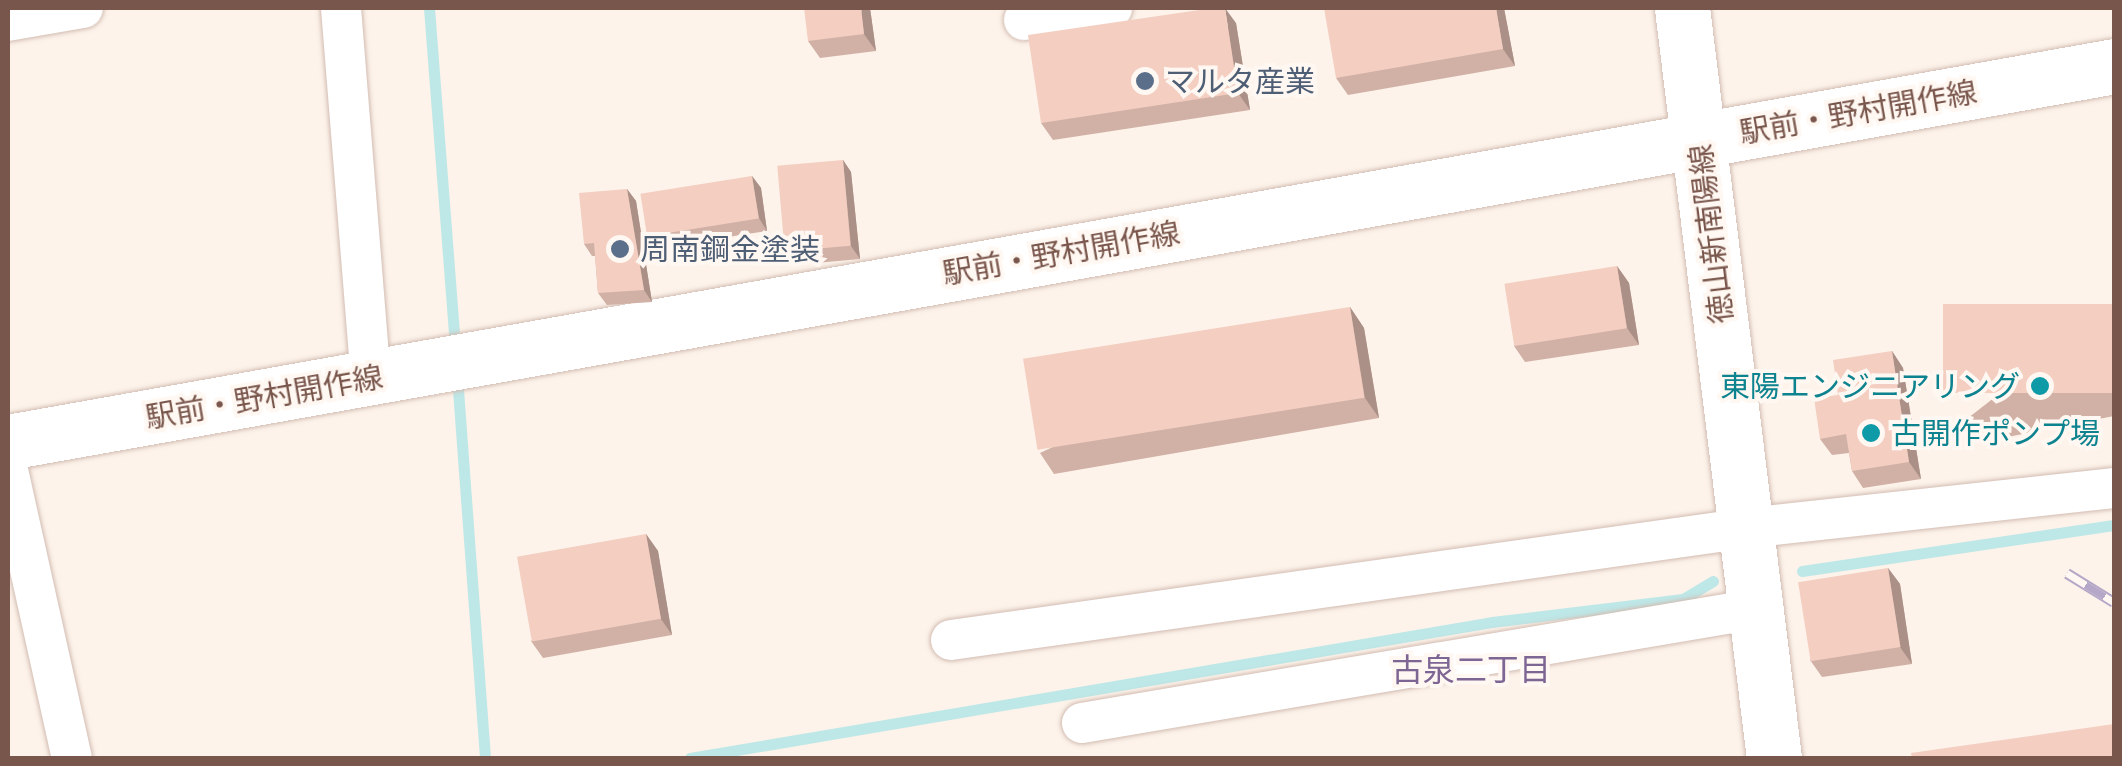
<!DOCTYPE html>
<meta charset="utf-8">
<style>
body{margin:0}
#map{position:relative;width:2122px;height:766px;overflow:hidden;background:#fdf3ea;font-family:Ubuntu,"Noto Sans JP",sans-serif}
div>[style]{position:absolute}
.stream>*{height:11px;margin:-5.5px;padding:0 5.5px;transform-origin:5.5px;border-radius:5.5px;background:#bee7e7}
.roads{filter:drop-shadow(0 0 2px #d2bcb2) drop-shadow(0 0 2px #d2bcb2)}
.street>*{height:40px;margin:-20px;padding:0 20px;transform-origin:20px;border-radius:20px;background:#fff}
.secondary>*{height:55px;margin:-27.5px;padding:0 27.5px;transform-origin:27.5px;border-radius:27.5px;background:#fff}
.rail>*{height:11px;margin-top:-5.5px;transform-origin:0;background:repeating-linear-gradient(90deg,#fff7f1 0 22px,#b4a7c8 0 44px);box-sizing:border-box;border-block:2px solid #b4a7c8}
.wall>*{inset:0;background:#d1b1a6}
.shaded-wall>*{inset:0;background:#aa9087}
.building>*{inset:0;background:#f3cec1;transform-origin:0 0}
.dots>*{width:28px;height:28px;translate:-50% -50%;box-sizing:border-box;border:5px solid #fff7f1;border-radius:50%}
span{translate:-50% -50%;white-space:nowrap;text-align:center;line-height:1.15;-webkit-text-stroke:8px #fff7f1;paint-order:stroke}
.service-label{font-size:30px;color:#4e5e75}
.left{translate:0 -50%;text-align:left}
.street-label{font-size:30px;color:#79564c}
.culture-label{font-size:30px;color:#0d838f}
.right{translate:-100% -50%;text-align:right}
.neighbourhood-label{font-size:32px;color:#7d6594}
.frame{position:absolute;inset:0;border:10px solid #79564c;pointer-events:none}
</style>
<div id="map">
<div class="stream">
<div style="left:429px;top:8px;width:340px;rotate:85.6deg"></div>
<div style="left:457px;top:376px;width:383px;rotate:85.8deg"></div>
<div style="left:1802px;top:571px;width:315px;rotate:-8.4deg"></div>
<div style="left:690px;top:758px;width:813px;rotate:-9.62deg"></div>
<div style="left:1492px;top:622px;width:192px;rotate:-6.9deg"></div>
<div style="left:1683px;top:599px;width:35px;rotate:-31deg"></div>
</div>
<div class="roads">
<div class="street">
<div style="left:341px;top:8px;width:371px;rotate:85.4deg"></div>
<div style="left:1024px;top:20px;width:89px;rotate:-7.8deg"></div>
<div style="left:8px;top:21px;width:76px;rotate:-9.8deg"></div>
<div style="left:8px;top:470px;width:295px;rotate:77.5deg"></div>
<div style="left:951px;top:640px;width:804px;rotate:-8.01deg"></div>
<div style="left:1747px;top:528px;width:369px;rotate:-6.2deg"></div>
<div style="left:1082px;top:723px;width:683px;rotate:-9.61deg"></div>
</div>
<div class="secondary">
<div style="left:1682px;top:8px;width:756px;rotate:83.01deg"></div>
<div style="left:8px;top:442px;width:2139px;rotate:-10.12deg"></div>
</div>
</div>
<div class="rail">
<div style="left:2067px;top:573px;width:55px;rotate:31.7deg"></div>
</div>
<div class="wall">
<div style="clip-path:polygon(870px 8px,876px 51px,820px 58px,808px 41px)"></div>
<div style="clip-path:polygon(1504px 8px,1515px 66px,1348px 95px,1336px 78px)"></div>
<div style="clip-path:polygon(1236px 23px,1250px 110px,1053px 140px,1041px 123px)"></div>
<div style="clip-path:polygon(843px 160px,851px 172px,860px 259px,794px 265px,786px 253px)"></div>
<div style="clip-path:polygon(752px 176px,761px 188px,767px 231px,655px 248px,646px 236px)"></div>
<div style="clip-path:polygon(627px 189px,636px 201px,652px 302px,607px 305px,598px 293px,595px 256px,592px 256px,584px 244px)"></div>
<div style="clip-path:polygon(1617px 266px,1629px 283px,1639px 345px,1525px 362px,1514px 346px)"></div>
<div style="clip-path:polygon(2114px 304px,2114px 416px,1977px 443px,1963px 422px)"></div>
<div style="clip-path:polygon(1350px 307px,1364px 328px,1379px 418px,1054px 474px,1040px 453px)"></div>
<div style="clip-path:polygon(1892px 351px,1903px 368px,1921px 479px,1863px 488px,1852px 471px,1849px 453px,1832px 455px,1820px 439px,1838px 395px)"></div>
<div style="clip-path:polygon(646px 534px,658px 551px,672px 635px,543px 658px,531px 641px)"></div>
<div style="clip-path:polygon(1888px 568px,1900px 584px,1912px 664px,1822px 677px,1810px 660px)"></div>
</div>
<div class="shaded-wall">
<div style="clip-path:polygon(861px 8px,870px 8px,876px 51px,864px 34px)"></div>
<div style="clip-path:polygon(1225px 8px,1236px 23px,1250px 110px,1238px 93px)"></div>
<div style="clip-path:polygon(1496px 8px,1504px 8px,1515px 66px,1503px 49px)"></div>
<div style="clip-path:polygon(843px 160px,851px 172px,860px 259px,851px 246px)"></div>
<div style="clip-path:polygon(752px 176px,761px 188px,767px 231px,759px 218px)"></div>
<div style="clip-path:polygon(627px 189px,636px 201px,652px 302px,644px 290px)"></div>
<div style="clip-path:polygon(1617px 266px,1629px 283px,1639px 345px,1627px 328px)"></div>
<div style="clip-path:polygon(1350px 307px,1364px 328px,1379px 418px,1365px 398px)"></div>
<div style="clip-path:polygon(1892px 351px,1903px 368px,1921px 479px,1909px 462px)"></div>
<div style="clip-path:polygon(646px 534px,658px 551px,672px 635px,661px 619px)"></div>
<div style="clip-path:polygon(1888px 568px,1900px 584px,1912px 664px,1900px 647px)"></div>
</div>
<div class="building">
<div style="clip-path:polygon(804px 8px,861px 8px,864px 34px,808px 41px)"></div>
<div style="clip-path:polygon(1213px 8px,1225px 8px,1238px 93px,1041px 123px,1028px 35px)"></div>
<div style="clip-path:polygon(1324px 8px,1496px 8px,1503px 49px,1336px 78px)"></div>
<div style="left:843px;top:160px;width:86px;height:66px;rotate:85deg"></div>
<div style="left:752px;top:176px;width:43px;height:113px;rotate:81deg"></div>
<div style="clip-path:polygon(627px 189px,644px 290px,598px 293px,594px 243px,584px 244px,579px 193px)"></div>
<div style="left:1617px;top:266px;width:63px;height:114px;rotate:81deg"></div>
<div style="left:2114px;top:304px;width:89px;height:171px;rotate:90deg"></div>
<div style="left:1350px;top:307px;width:92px;height:331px;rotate:81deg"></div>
<div style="clip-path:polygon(1892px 351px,1909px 462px,1852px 471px,1846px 434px,1820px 439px,1814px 398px,1838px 395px,1833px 360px)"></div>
<div style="left:646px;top:534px;width:86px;height:131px;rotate:80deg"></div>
<div style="left:1888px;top:568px;width:80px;height:91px;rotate:81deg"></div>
<div style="clip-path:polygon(2114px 724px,2114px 758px,1912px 758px,1911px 753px)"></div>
</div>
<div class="dots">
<div style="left:1145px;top:81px;background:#5c6f8a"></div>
<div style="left:620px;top:249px;background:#5c6f8a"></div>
<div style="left:2040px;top:386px;background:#0f9aa8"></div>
<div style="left:1871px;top:433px;background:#0f9aa8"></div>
</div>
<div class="service-label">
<span class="left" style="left:1165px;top:81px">マルタ産業</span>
<span class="left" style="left:640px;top:249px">周南鋼金塗装</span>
</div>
<div class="street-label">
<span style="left:1858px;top:112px;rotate:-10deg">駅前・野村開作線</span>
<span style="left:1711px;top:234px;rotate:-97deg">徳山新南陽線</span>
<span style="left:1061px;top:253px;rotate:-10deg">駅前・野村開作線</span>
<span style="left:264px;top:397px;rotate:-10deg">駅前・野村開作線</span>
</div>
<div class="culture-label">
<span class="right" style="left:2020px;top:386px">東陽エンジニアリング</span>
<span class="left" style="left:1891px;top:433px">古開作ポンプ場</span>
</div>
<div class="neighbourhood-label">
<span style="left:1471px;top:669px">古泉二丁目</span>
</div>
<div class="frame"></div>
</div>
